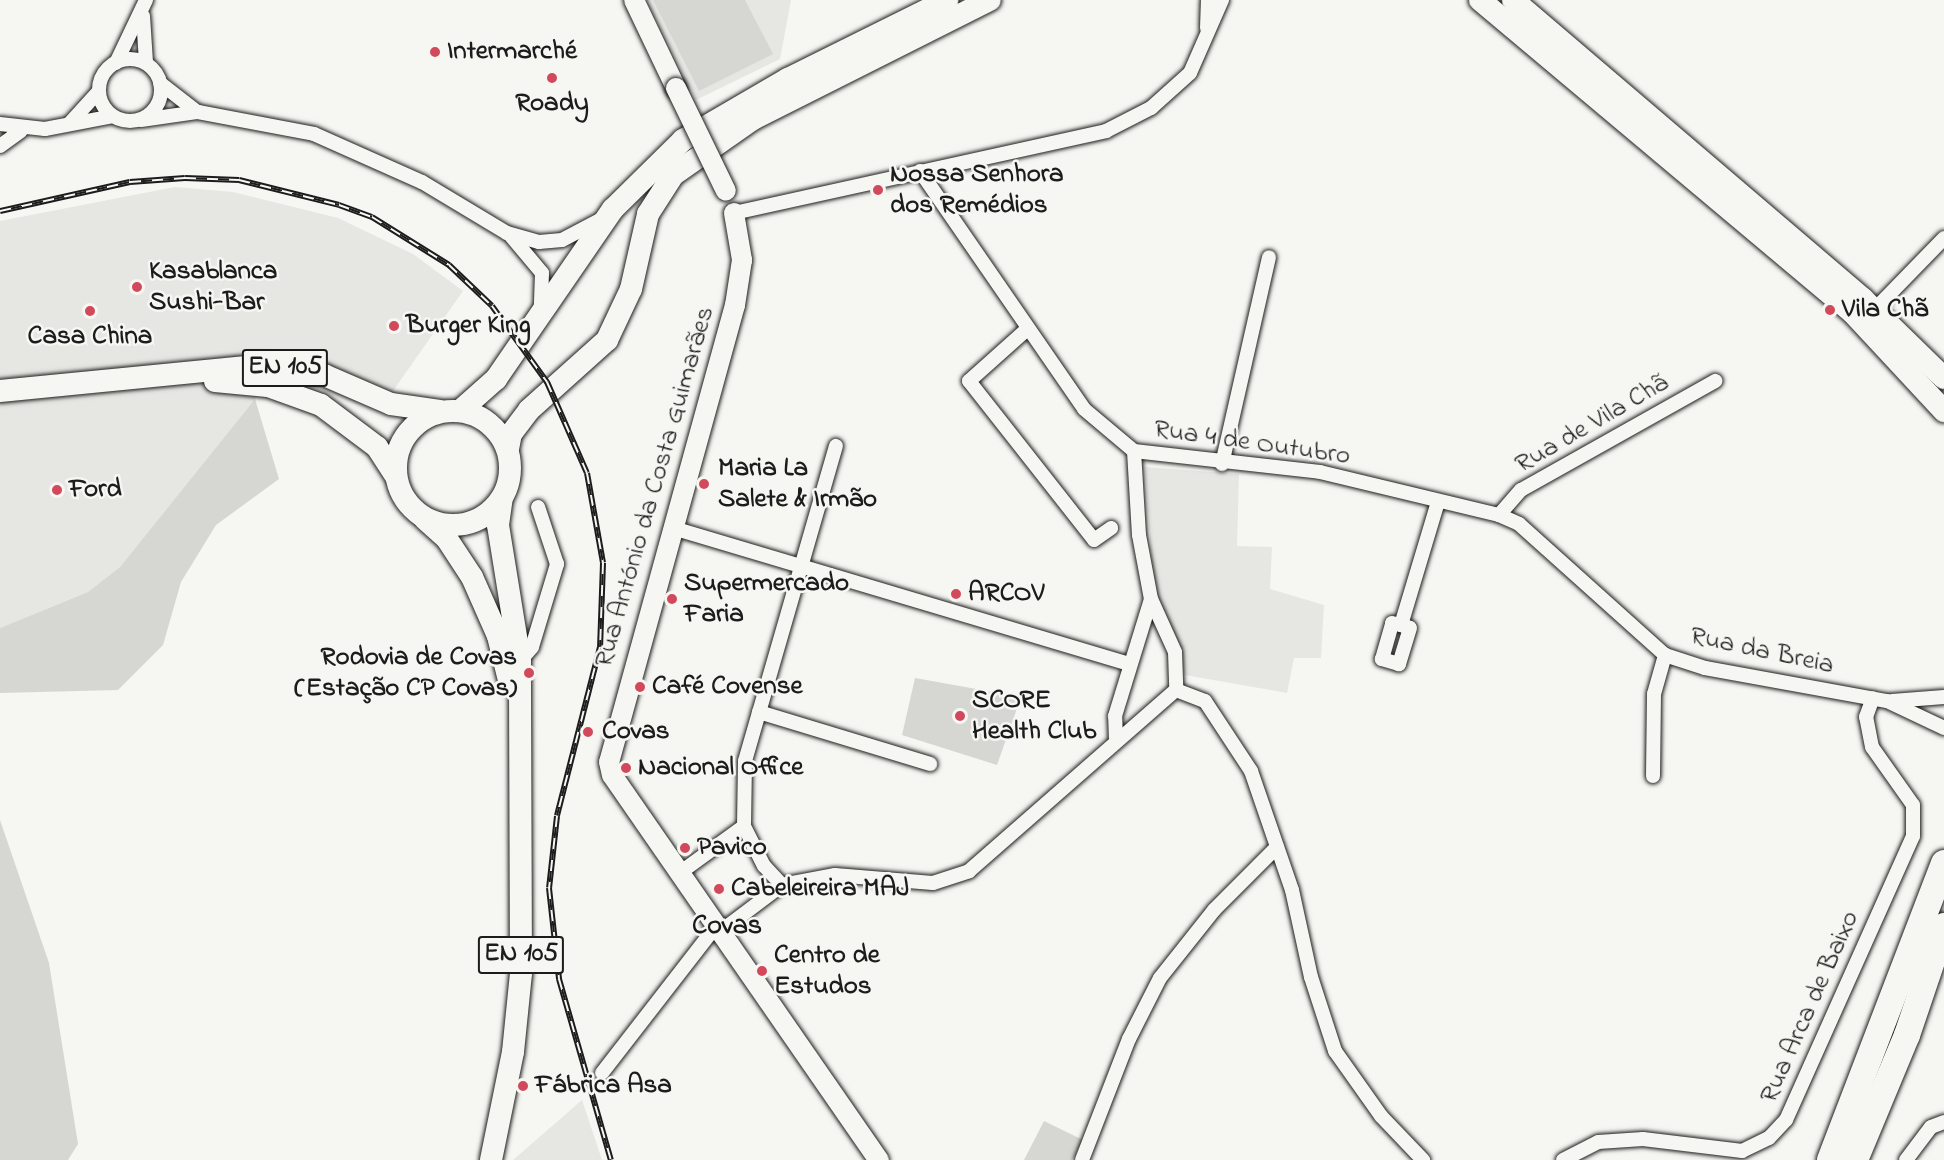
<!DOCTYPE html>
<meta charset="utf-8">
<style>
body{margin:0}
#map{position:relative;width:1944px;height:1160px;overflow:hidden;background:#f6f6f2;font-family:"Indie Flower",sans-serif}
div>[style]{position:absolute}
.built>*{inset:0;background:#e6e6e2}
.green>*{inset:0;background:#d6d6d2}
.roads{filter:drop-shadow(0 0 2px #1c1c1c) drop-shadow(0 0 2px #1c1c1c)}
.minor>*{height:14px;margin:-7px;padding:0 7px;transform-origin:7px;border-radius:7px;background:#f6f6f2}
.minor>.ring{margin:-7px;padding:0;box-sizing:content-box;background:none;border:14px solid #f6f6f2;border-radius:50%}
.secondary>*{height:20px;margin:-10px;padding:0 10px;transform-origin:10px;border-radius:10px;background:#f6f6f2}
.primary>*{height:22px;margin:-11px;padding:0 11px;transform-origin:11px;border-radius:11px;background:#f6f6f2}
.primary>.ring{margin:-11px;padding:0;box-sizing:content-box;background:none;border:22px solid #f6f6f2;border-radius:50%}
.motorway>*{height:26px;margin:-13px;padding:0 13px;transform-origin:13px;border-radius:13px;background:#f6f6f2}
.rail>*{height:6px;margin-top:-3px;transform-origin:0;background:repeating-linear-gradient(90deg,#f6f6f2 0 11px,#1c1c1c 0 22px);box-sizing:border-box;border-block:2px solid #1c1c1c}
.bridges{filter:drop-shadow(0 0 2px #1c1c1c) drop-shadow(0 0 2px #1c1c1c)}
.secondary-bridge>*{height:20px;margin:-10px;padding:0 10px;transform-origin:10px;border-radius:10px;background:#f6f6f2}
.dots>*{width:16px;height:16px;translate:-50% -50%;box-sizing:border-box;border:3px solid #f6f6f2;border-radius:50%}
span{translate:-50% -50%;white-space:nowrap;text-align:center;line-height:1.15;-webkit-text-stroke:5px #f6f6f2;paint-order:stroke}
.shield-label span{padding:2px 4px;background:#f6f6f2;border:2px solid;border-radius:4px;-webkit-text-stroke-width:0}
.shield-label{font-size:26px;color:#1c1c1c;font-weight:700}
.poi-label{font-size:27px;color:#1c1c1c;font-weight:700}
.left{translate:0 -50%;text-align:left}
.right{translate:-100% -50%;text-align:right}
.street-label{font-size:27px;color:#1c1c1c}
.neighbourhood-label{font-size:28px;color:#1c1c1c;font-weight:700}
</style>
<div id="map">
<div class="built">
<div style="clip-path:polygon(647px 0,791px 0,780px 59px,696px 100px)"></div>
<div style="clip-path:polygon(175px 187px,233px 192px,338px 218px,413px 254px,463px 291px,393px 391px,385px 393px,268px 359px,255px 399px,120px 567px,88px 592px,0 628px,0 221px)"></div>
<div style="clip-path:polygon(1145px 467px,1239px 474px,1237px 546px,1272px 547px,1270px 589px,1324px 605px,1321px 658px,1294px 658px,1287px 693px,1185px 675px,1153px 580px)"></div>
<div style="clip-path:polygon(582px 1100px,602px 1160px,513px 1160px)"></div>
</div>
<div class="green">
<div style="clip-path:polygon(653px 0,745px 0,773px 54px,699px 91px)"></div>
<div style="clip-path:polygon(255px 399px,279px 479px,216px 525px,181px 582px,163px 645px,118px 690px,0 693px,0 628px,88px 592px,120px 567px)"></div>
<div style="clip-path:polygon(915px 678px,1021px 697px,997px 765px,902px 735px)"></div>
<div style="clip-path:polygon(0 820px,49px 963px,78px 1144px,68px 1160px,0 1160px)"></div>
<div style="clip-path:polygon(1044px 1121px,1083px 1140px,1072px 1160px,1024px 1160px)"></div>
</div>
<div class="roads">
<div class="minor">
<div style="left:143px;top:16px;width:47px;rotate:86.3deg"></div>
<div style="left:1207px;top:28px;width:28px;rotate:-88deg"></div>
<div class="ring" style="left:99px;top:59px;width:48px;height:48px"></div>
<div style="left:116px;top:63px;width:70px;rotate:-64.5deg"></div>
<div style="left:160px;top:83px;width:46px;rotate:37.9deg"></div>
<div style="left:141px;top:120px;width:58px;rotate:-8deg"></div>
<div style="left:198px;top:112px;width:118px;rotate:10.7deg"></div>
<div style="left:314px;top:134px;width:118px;rotate:24deg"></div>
<div style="left:422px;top:182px;width:99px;rotate:31deg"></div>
<div style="left:507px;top:233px;width:33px;rotate:16deg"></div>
<div style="left:539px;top:242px;width:23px;rotate:-5deg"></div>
<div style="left:562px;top:240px;width:43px;rotate:-27.8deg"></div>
<div style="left:70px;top:123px;width:43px;rotate:-47.8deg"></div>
<div style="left:0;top:124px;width:45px;rotate:6.3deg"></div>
<div style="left:45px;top:129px;width:69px;rotate:-10.8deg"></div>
<div style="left:0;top:146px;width:26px;rotate:-36deg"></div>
<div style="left:920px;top:171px;width:289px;rotate:55.4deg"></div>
<div style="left:1084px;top:409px;width:65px;rotate:40deg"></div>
<div style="left:1134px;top:451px;width:187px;rotate:6.4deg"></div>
<div style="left:1320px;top:472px;width:184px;rotate:13.5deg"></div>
<div style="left:1499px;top:515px;width:22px;rotate:24deg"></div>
<div style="left:1519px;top:524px;width:196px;rotate:41.9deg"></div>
<div style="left:1665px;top:655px;width:42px;rotate:18deg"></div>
<div style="left:1705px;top:668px;width:185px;rotate:10.3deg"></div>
<div style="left:1887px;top:701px;width:63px;rotate:25.3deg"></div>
<div style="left:734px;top:213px;width:381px;rotate:-12.4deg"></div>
<div style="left:1106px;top:131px;width:51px;rotate:-27.1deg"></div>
<div style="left:1151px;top:108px;width:52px;rotate:-41.9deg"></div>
<div style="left:1190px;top:73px;width:80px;rotate:-66.3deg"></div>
<div style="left:511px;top:236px;width:48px;rotate:50deg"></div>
<div style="left:542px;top:273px;width:33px;rotate:92deg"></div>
<div style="left:1875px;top:309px;width:99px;rotate:-45.8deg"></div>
<div style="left:1025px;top:331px;width:75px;rotate:138.2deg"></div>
<div style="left:969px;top:381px;width:202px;rotate:51.8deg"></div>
<div style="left:1094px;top:540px;width:21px;rotate:-35deg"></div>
<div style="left:1134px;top:451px;width:84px;rotate:86.6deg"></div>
<div style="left:1139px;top:535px;width:65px;rotate:79.4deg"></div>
<div style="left:1151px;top:599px;width:58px;rotate:65.6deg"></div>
<div style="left:1175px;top:652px;width:38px;rotate:88deg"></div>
<div style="left:1222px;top:464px;width:212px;rotate:-77.2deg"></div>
<div style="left:1499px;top:515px;width:33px;rotate:-49deg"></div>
<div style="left:1521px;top:490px;width:223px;rotate:-29.3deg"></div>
<div style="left:673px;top:528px;width:476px;rotate:16.6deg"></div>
<div style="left:1401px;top:625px;width:9px;rotate:18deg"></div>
<div style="left:1410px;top:628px;width:38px;rotate:107deg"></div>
<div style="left:1399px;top:664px;width:18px;rotate:-164deg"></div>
<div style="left:1382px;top:659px;width:37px;rotate:-74deg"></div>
<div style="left:1392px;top:623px;width:9px;rotate:13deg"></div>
<div style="left:1401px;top:625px;width:128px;rotate:-73.3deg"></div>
<div style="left:520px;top:661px;width:18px;rotate:-49deg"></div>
<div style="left:532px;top:647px;width:87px;rotate:-73.2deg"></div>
<div style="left:557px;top:564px;width:60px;rotate:-108.4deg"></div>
<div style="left:1176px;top:690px;width:31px;rotate:21deg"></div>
<div style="left:1205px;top:701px;width:84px;rotate:56.7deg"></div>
<div style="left:1251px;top:771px;width:126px;rotate:71deg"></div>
<div style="left:1292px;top:890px;width:89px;rotate:77.7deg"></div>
<div style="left:1311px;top:977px;width:78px;rotate:72deg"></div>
<div style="left:1335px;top:1051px;width:80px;rotate:54.7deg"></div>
<div style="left:1381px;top:1116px;width:61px;rotate:46.3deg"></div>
<div style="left:1892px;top:701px;width:52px;rotate:-4.4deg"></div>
<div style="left:759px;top:712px;width:179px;rotate:16.9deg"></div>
<div style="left:1116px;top:740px;width:24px;rotate:-92deg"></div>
<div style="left:1115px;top:716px;width:122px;rotate:-72.9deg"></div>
<div style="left:1653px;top:776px;width:82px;rotate:-89.3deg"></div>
<div style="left:1654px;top:694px;width:41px;rotate:-74.2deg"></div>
<div style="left:681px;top:872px;width:78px;rotate:-36.1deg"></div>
<div style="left:782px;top:885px;width:54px;rotate:-10.7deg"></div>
<div style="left:835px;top:875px;width:98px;rotate:4.7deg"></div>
<div style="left:933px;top:883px;width:38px;rotate:-18deg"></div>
<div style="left:969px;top:871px;width:275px;rotate:-41.2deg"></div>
<div style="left:782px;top:885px;width:26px;rotate:-133deg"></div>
<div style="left:764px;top:866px;width:45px;rotate:-116.6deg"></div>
<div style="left:744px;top:826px;width:65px;rotate:-89.1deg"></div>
<div style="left:745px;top:761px;width:328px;rotate:-73.9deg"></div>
<div style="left:721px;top:931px;width:76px;rotate:-37deg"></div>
<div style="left:602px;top:1073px;width:187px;rotate:-52.2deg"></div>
<div style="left:1082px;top:1160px;width:130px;rotate:-68.8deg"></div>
<div style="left:1129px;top:1039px;width:68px;rotate:-63.1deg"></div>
<div style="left:1160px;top:978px;width:87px;rotate:-51.5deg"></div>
<div style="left:1214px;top:910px;width:89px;rotate:-45deg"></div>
<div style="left:1563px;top:1160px;width:39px;rotate:-27deg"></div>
<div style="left:1598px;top:1142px;width:45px;rotate:-3.8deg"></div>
<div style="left:1643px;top:1139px;width:100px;rotate:6.9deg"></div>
<div style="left:1742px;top:1151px;width:30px;rotate:-26deg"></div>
<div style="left:1769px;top:1138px;width:25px;rotate:-47deg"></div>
<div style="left:1786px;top:1120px;width:311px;rotate:-65.9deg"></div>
<div style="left:1913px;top:836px;width:31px;rotate:-90deg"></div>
<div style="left:1913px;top:805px;width:71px;rotate:-125.3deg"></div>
<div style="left:1872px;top:747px;width:31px;rotate:-101deg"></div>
<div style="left:1866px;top:717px;width:20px;rotate:-70deg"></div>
<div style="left:1906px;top:1160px;width:41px;rotate:-52.9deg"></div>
<div style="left:1931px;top:1127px;width:14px;rotate:-21deg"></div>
</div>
<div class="secondary">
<div style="left:634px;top:0;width:98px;rotate:64.5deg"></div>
<div style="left:734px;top:213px;width:48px;rotate:80.3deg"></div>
<div style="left:742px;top:260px;width:46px;rotate:98.8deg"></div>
<div style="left:735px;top:305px;width:474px;rotate:105.4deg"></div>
<div style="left:609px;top:762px;width:13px;rotate:77deg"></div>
<div style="left:612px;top:775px;width:469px;rotate:55.3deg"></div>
</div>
<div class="primary">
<div style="left:1480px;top:0;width:487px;rotate:40deg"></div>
<div style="left:1853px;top:313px;width:134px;rotate:47.1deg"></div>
<div style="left:1513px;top:0;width:460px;rotate:40.5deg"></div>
<div style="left:1863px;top:299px;width:113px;rotate:44.3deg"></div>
<div style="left:215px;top:381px;width:53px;rotate:5.4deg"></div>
<div style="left:268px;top:386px;width:56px;rotate:19.7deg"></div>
<div style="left:321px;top:405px;width:70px;rotate:36.9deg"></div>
<div style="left:377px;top:447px;width:33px;rotate:57deg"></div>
<div style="left:0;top:391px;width:258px;rotate:-5.6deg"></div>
<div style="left:257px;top:366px;width:68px;rotate:7.7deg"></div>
<div style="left:324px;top:375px;width:73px;rotate:23.4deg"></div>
<div style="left:391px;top:404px;width:49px;rotate:8.1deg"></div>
<div style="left:461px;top:410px;width:47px;rotate:-41.5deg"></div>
<div style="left:496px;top:379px;width:206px;rotate:-55.5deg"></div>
<div style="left:613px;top:209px;width:98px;rotate:-44.6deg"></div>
<div style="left:683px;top:140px;width:121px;rotate:-30.2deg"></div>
<div style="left:788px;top:79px;width:178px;rotate:-26.4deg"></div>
<div class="ring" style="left:396px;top:411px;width:92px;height:92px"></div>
<div style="left:508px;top:449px;width:15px;rotate:-79deg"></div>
<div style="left:511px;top:434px;width:30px;rotate:-53deg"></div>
<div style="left:529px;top:410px;width:105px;rotate:-41.9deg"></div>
<div style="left:607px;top:340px;width:56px;rotate:-64.8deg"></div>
<div style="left:631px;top:289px;width:77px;rotate:-77.2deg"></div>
<div style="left:648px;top:214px;width:46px;rotate:-57.3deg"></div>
<div style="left:673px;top:175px;width:98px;rotate:-35deg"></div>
<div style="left:753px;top:119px;width:265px;rotate:-26.7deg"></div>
<div style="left:425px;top:519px;width:30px;rotate:42deg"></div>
<div style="left:447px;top:539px;width:45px;rotate:56.7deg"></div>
<div style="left:472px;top:577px;width:64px;rotate:66.2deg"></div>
<div style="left:498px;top:636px;width:49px;rotate:76deg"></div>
<div style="left:491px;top:1160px;width:110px;rotate:-78.5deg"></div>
<div style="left:513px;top:1052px;width:79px;rotate:-84.2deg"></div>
<div style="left:521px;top:973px;width:312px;rotate:-90.2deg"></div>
<div style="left:520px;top:661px;width:138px;rotate:-99.2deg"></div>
<div style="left:498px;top:525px;width:27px;rotate:-82deg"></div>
</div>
<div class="motorway">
<div style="left:1830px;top:1160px;width:318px;rotate:-69deg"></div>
<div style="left:1855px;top:1160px;width:135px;rotate:-67.4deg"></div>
<div style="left:1907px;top:1035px;width:115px;rotate:-71.3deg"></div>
</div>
</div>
<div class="rail">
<div style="left:0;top:211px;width:133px;rotate:-12.6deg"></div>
<div style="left:130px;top:182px;width:55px;rotate:-4.2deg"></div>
<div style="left:185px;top:178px;width:54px;rotate:2.1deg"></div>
<div style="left:239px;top:180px;width:103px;rotate:14deg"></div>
<div style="left:339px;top:205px;width:35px;rotate:20deg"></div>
<div style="left:372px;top:217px;width:91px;rotate:31.9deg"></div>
<div style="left:449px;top:265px;width:59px;rotate:43.6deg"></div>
<div style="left:492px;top:306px;width:94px;rotate:54.1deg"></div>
<div style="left:547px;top:382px;width:99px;rotate:66.3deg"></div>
<div style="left:587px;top:473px;width:91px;rotate:79.9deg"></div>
<div style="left:603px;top:563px;width:84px;rotate:92deg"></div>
<div style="left:600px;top:647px;width:174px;rotate:104.3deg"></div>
<div style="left:557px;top:816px;width:72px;rotate:96.3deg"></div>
<div style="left:549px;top:888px;width:92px;rotate:83.7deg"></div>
<div style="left:559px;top:979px;width:188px;rotate:74deg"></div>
</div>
<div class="bridges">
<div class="secondary-bridge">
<div style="left:676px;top:88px;width:114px;rotate:64.1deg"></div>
</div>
</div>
<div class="dots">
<div style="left:435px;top:52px;background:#d1495b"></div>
<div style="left:552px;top:78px;background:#d1495b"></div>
<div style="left:878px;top:190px;background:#d1495b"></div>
<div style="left:137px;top:287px;background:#d1495b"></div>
<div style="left:1830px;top:310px;background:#d1495b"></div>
<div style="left:90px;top:311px;background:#d1495b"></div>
<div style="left:394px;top:326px;background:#d1495b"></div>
<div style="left:704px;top:484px;background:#d1495b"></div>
<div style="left:57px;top:490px;background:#d1495b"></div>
<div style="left:956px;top:594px;background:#d1495b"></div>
<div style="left:672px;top:599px;background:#d1495b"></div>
<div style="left:529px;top:673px;background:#d1495b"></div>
<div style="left:640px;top:687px;background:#d1495b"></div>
<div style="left:960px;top:716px;background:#d1495b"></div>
<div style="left:588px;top:732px;background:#d1495b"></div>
<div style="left:626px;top:768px;background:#d1495b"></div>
<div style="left:685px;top:848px;background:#d1495b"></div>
<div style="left:719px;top:889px;background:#d1495b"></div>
<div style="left:762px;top:971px;background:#d1495b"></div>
<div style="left:523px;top:1086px;background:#d1495b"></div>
</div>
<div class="shield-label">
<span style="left:285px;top:368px">EN 105</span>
<span style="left:521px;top:955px">EN 105</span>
</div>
<div class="poi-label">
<span class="left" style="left:447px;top:52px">Intermarché</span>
<span style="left:552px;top:104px">Roady</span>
<span class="left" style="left:890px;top:190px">Nossa Senhora<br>dos Remédios</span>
<span class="left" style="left:149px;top:287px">Kasablanca<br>Sushi-Bar</span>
<span class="left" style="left:1842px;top:310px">Vila Chã</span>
<span class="left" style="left:406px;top:326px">Burger King</span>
<span style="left:90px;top:337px">Casa China</span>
<span class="left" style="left:718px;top:484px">Maria La<br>Salete &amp; Irmão</span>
<span class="left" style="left:69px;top:490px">Ford</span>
<span class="left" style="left:684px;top:599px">Supermercado<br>Faria</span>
<span class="left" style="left:968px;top:594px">ARCOV</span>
<span class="right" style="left:517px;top:673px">Rodovia de Covas<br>(Estação CP Covas)</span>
<span class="left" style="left:652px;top:687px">Café Covense</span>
<span class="left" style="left:972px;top:716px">SCORE<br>Health Club</span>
<span class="left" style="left:602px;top:732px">Covas</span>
<span class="left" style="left:638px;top:768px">Nacional Office</span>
<span class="left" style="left:697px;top:848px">Pavico</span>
<span class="left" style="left:731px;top:889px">Cabeleireira MAJ</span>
<span class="left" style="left:774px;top:971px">Centro de<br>Estudos</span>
<span class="left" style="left:535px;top:1086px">Fábrica Asa</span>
</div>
<div class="street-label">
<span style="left:1592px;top:424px;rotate:-30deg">Rua de Vila Chã</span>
<span style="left:1252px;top:443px;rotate:8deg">Rua 4 de Outubro</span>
<span style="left:655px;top:487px;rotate:-74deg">Rua António da Costa Guimarães</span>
<span style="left:1762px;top:651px;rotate:12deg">Rua da Breia</span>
<span style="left:1810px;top:1007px;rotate:-66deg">Rua Arca de Baixo</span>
</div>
<div class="neighbourhood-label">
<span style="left:727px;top:927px">Covas</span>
</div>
</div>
